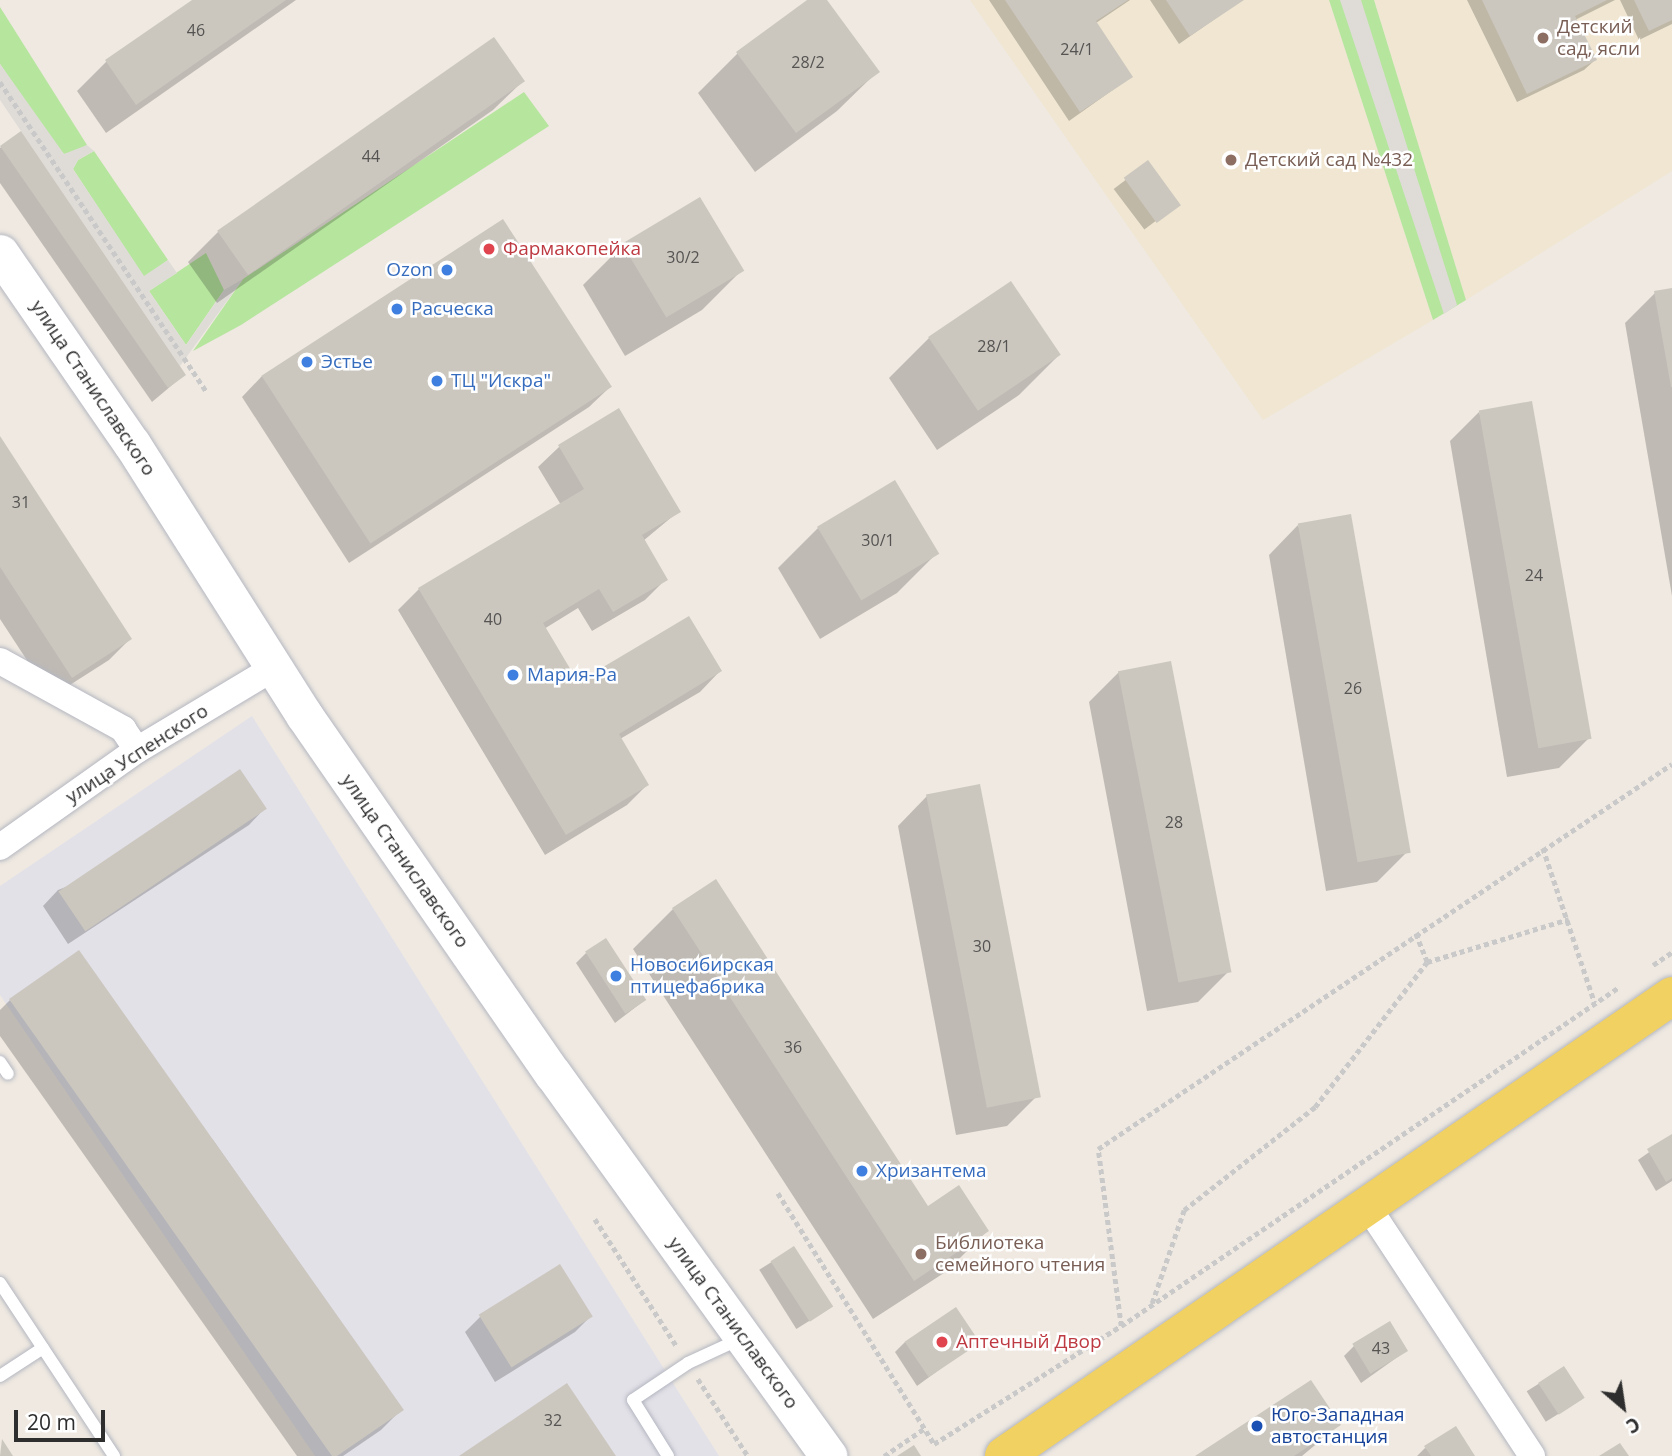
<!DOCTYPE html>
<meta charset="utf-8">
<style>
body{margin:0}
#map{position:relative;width:1672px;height:1456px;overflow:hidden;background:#efe9e1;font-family:"Open Sans",sans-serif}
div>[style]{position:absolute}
.industrial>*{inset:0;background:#e3e1e8}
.education>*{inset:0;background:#f0e6d1}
.green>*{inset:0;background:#b6e59e}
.plaza>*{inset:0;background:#dfdcd8}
.shadow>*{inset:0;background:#0003;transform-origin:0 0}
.building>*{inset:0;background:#cbc7bf;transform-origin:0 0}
.path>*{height:4.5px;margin-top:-2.25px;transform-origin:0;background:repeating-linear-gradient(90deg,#c9c9c9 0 5px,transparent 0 8.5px)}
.roads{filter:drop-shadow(0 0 2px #b4b7c1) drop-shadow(0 0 2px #b4b7c1)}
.lane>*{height:12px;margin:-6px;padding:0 6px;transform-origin:6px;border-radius:6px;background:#fff}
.street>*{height:26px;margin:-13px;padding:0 13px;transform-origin:13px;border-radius:13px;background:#fff}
.secondary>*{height:37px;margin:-18.5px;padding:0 18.5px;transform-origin:18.5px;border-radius:18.5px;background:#fff}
.primary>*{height:38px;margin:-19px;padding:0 19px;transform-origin:19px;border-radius:19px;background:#f2d163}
.dots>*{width:19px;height:19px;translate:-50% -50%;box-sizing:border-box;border:4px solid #fff;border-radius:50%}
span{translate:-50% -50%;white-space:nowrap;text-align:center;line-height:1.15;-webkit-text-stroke:5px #fff;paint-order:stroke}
.number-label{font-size:16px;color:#555452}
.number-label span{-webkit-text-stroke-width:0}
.education-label{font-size:19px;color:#785e54}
.left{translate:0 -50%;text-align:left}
.health-label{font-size:19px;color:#be3a42}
.shop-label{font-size:19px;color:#366cbe}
.right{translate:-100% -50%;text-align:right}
.street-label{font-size:19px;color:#2e2e2e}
.transit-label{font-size:19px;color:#164399}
.north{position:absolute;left:1588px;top:1372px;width:70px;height:70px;-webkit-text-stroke:5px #fff;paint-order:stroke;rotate:151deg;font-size:19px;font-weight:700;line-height:28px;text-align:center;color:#2e2e2e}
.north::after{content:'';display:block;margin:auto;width:24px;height:32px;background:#2e2e2e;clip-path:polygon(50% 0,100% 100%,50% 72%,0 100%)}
.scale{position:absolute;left:14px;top:1410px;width:91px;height:32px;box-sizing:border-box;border:4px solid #2e2e2e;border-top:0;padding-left:9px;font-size:21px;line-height:24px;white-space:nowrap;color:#2e2e2e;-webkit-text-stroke:5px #fff;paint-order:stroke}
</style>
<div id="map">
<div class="industrial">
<div style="clip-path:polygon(252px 716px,719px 1456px,315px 1456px,0 995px,0 886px)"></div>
</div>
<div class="education">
<div style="clip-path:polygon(970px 0,1329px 0,1433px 320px,1263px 420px)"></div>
<div style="clip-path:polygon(1374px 0,1672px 0,1672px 171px,1466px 300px)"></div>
</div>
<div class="green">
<div style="clip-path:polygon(1329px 0,1374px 0,1466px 300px,1433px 320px)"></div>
<div style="clip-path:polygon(0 7px,87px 145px,76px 152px,64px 154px,56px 146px,0 64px)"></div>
<div style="clip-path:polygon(524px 92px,549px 126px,241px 325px,193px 351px,243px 279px)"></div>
<div style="clip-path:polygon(94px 151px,168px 260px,144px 277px,73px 169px,78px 160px)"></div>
<div style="clip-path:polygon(206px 253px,224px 290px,186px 345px,149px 291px)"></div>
</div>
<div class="plaza">
<div style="clip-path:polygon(1340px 0,1361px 0,1457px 305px,1444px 314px)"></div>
<div style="clip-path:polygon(0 64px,64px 154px,87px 145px,94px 151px,78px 160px,73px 169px,144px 276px,168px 260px,177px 273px,149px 291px,186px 345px,224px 290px,243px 279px,180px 366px,0 100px)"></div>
</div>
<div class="shadow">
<div style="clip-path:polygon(195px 0,296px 0,106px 133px,77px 91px,106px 62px)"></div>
<div style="clip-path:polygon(810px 0,825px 0,877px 72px,837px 111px,755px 172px,698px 93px,738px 53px)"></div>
<div style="clip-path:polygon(989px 0,1130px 0,1096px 23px,1131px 77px,1069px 121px)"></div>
<div style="clip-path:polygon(1150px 0,1242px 0,1179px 44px)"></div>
<div style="clip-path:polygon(1467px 0,1615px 0,1575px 20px,1595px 60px,1584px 70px,1517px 102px)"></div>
<div style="clip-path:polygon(1620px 0,1672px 0,1672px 24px,1639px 40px)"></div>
<div style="clip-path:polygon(494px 39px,523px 81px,493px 110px,217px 303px,188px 262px,218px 232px)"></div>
<div style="clip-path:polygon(20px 133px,184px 375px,152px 402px,0 183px,0 148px)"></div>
<div style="left:1148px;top:163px;width:51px;height:43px;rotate:53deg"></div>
<div style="clip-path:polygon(699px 199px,742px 270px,702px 310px,625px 356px,583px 285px,623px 245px)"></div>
<div style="clip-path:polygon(1010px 283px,1059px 355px,1019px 395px,937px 450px,889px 378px,929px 338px)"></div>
<div style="clip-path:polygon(1672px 290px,1672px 596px,1625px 323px,1655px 293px)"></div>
<div style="clip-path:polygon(262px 376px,610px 387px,589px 407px,349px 563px,242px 397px)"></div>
<div style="clip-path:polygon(619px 411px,679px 511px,643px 541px,666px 579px,645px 600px,592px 631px,578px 608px,544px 629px,578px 685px,720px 671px,700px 692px,620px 739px,647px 785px,627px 805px,545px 855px,398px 610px,419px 589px,561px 505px,538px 467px,559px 447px)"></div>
<div style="clip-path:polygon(1479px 412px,1588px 739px,1559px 768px,1507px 777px,1450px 441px)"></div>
<div style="clip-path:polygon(0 440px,130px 639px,109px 660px,51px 697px,0 619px)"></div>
<div style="clip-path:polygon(1298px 525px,1407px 852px,1377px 882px,1326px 891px,1269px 555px)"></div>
<div style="clip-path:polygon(818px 528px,936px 554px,897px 593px,820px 639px,778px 568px)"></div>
<div style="clip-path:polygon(1119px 672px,1228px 972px,1198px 1002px,1147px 1011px,1089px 702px)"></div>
<div style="clip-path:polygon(927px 796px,1037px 1096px,1007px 1126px,956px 1135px,898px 826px)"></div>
<div style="clip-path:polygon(264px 809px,249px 825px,68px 944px,43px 906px,58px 890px)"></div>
<div style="clip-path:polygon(673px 909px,927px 1208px,987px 1231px,947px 1271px,873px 1319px,633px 949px)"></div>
<div style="clip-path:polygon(586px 953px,645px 1000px,615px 1023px,576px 963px)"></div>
<div style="clip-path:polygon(10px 1000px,213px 1140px,402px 1409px,381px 1430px,343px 1456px,297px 1456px,0 1036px,0 1010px)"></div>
<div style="clip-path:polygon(1672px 1136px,1672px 1181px,1656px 1191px,1638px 1160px)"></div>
<div style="left:794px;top:1248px;width:70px;height:41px;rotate:58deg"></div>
<div style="clip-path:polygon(560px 1267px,591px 1316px,575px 1332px,495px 1382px,465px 1332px,480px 1317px)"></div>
<div style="clip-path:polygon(905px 1342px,977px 1342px,917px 1386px,895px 1352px)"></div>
<div style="clip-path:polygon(1354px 1346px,1406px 1351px,1361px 1383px,1344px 1356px)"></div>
<div style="left:1564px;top:1368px;width:36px;height:44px;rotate:58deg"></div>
<div style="clip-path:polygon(1339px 1425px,1302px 1456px,1199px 1456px)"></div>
<div style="clip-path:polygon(1425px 1448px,1473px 1456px,1417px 1456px)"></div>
</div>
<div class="building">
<div style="clip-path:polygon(192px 0,286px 0,136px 105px,105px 60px)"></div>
<div style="clip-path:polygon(807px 0,827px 0,880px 72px,796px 133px,736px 52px)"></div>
<div style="clip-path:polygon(1005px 0,1128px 0,1096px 21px,1133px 77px,1080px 112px)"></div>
<div style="clip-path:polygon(1166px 0,1244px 0,1190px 36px)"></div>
<div style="clip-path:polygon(1482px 0,1607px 0,1575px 16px,1597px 60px,1527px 94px)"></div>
<div style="clip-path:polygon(1634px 0,1672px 0,1672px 20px,1649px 31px)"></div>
<div style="left:494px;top:37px;width:54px;height:338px;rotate:55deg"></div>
<div style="clip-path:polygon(21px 131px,186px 375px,168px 388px,0 146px)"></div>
<div style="left:1148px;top:160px;width:56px;height:30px;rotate:54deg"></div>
<div style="left:700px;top:197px;width:86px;height:91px;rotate:59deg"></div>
<div style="left:503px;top:219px;width:200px;height:288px;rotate:57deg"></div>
<div style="left:1011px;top:281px;width:89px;height:100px;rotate:56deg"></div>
<div style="clip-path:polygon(1672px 288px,1672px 387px,1671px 387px,1654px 291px)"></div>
<div style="left:1532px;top:401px;width:343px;height:54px;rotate:80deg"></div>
<div style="clip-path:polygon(619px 408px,681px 512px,642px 535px,668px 580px,613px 612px,599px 589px,543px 623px,578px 682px,689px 616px,722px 671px,619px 734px,649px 785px,566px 835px,418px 588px,584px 489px,558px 445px)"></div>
<div style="clip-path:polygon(0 436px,132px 639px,72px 678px,0 567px)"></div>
<div style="left:895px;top:480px;width:86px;height:91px;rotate:59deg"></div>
<div style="left:1351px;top:514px;width:344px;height:54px;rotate:80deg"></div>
<div style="left:1171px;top:661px;width:317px;height:54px;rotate:79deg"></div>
<div style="left:240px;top:769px;width:48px;height:219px;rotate:56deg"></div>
<div style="left:980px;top:784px;width:319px;height:55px;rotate:79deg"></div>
<div style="clip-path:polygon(716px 879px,928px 1206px,959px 1185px,989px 1231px,914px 1281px,672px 908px)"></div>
<div style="left:606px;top:938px;width:74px;height:25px;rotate:57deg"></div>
<div style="clip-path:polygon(79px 950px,404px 1410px,337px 1456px,332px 1456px,9px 999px)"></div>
<div style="clip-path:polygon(1672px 1134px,1672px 1178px,1666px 1182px,1647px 1149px)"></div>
<div style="left:794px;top:1246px;width:72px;height:28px;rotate:57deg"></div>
<div style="left:560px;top:1264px;width:62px;height:96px;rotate:58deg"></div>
<div style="left:956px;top:1307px;width:43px;height:62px;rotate:56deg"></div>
<div style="left:1390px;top:1321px;width:35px;height:44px;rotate:59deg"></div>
<div style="left:1564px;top:1366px;width:38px;height:31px;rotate:57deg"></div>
<div style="clip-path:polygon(1311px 1380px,1341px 1425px,1294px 1456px,1195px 1456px)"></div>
<div style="clip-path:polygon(567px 1383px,616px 1456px,459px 1456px)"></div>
<div style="clip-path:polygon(1456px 1426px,1475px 1456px,1431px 1456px,1424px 1446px)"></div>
<div style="clip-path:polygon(2px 1439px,13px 1456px,0 1456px)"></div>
<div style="clip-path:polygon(1620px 1443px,1629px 1456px,1599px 1456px)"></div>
<div style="clip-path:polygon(914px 1445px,921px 1456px,897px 1456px)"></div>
</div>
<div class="path">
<div style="left:0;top:82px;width:373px;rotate:56.3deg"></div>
<div style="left:1543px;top:848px;width:163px;rotate:71.5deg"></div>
<div style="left:1427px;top:962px;width:148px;rotate:-16.8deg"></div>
<div style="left:1653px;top:965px;width:23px;rotate:-34deg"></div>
<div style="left:778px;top:1193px;width:296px;rotate:58.1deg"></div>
<div style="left:934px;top:1444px;width:221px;rotate:-32.3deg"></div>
<div style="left:1121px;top:1326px;width:602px;rotate:-34.24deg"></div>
<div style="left:595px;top:1219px;width:150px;rotate:57.3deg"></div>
<div style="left:1152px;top:1303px;width:98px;rotate:-71deg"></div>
<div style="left:1184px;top:1210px;width:167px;rotate:-38.2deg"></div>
<div style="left:1315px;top:1107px;width:183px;rotate:-52.3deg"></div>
<div style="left:1427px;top:962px;width:31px;rotate:-112deg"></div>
<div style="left:1121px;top:1326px;width:178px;rotate:-97.4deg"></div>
<div style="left:1098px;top:1149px;width:691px;rotate:-33.85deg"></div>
<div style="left:698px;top:1379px;width:92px;rotate:57deg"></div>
<div style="left:884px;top:1456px;width:50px;rotate:-34.3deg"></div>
</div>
<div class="roads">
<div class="lane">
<div style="left:0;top:1062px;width:14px;rotate:56deg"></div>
<div style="left:0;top:1283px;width:207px;rotate:56.6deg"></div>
<div style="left:0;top:1376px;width:51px;rotate:-33.1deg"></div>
<div style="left:668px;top:1456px;width:66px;rotate:-122deg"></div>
<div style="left:633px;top:1400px;width:66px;rotate:-33.9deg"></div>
<div style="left:688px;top:1363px;width:57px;rotate:-24.8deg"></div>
</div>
<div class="street">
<div style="left:0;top:661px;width:141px;rotate:28.9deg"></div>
<div style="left:123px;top:729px;width:25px;rotate:56deg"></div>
<div style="left:0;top:847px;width:168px;rotate:-35.3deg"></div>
<div style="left:137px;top:750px;width:163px;rotate:-31deg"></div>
<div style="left:1368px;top:1207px;width:298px;rotate:56.6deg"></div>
</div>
<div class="secondary">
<div style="left:0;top:253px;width:232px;rotate:55.4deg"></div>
<div style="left:132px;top:444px;width:321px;rotate:57.6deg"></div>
<div style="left:304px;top:715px;width:437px;rotate:55.3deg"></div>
<div style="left:553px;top:1074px;width:471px;rotate:54.2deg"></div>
</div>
<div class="primary">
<div style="left:1004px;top:1456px;width:811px;rotate:-34.55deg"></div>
</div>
</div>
<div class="dots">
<div style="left:1543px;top:38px;background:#8d6e63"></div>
<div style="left:1231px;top:160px;background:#8d6e63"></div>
<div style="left:489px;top:249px;background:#e0444e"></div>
<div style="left:447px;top:270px;background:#3f7fe0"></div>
<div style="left:397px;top:309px;background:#3f7fe0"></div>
<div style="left:307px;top:362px;background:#3f7fe0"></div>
<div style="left:437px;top:381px;background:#3f7fe0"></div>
<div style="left:513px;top:675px;background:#3f7fe0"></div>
<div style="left:616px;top:976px;background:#3f7fe0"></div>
<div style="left:862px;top:1171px;background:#3f7fe0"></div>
<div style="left:921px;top:1254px;background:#8d6e63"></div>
<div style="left:942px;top:1342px;background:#e0444e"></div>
<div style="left:1257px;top:1426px;background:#1a4fb4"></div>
</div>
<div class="number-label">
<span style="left:196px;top:30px">46</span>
<span style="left:1077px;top:49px">24/1</span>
<span style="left:808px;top:62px">28/2</span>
<span style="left:371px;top:156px">44</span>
<span style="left:683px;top:257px">30/2</span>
<span style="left:994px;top:346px">28/1</span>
<span style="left:21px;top:502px">31</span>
<span style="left:878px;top:540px">30/1</span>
<span style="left:1534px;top:575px">24</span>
<span style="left:493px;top:619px">40</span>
<span style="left:1353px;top:688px">26</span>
<span style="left:1174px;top:822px">28</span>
<span style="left:982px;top:946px">30</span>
<span style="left:793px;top:1047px">36</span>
<span style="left:1381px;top:1348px">43</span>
<span style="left:553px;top:1420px">32</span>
</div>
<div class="education-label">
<span class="left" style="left:1557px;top:38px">Детский<br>сад, ясли</span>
<span class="left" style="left:1245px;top:160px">Детский сад №432</span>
<span class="left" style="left:935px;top:1254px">Библиотека<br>семейного чтения</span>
</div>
<div class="health-label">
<span class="left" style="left:503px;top:249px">Фармакопейка</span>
<span class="left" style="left:956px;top:1342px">Аптечный Двор</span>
</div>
<div class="shop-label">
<span class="right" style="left:433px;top:270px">Ozon</span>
<span class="left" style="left:411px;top:309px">Расческа</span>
<span class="left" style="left:321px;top:362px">Эстье</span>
<span class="left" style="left:451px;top:381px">ТЦ "Искра"</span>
<span class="left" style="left:527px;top:675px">Мария-Ра</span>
<span class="left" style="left:630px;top:976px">Новосибирская<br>птицефабрика</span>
<span class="left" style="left:876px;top:1171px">Хризантема</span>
</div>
<div class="street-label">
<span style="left:93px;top:388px;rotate:56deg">улица Станиславского</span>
<span style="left:137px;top:754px;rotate:-33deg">улица Успенского</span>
<span style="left:405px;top:861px;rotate:55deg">улица Станиславского</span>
<span style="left:733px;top:1323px;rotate:54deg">улица Станиславского</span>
</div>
<div class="transit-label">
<span class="left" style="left:1271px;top:1426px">Юго-Западная<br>автостанция</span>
</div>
<div class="north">С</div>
<div class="scale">20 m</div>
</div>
